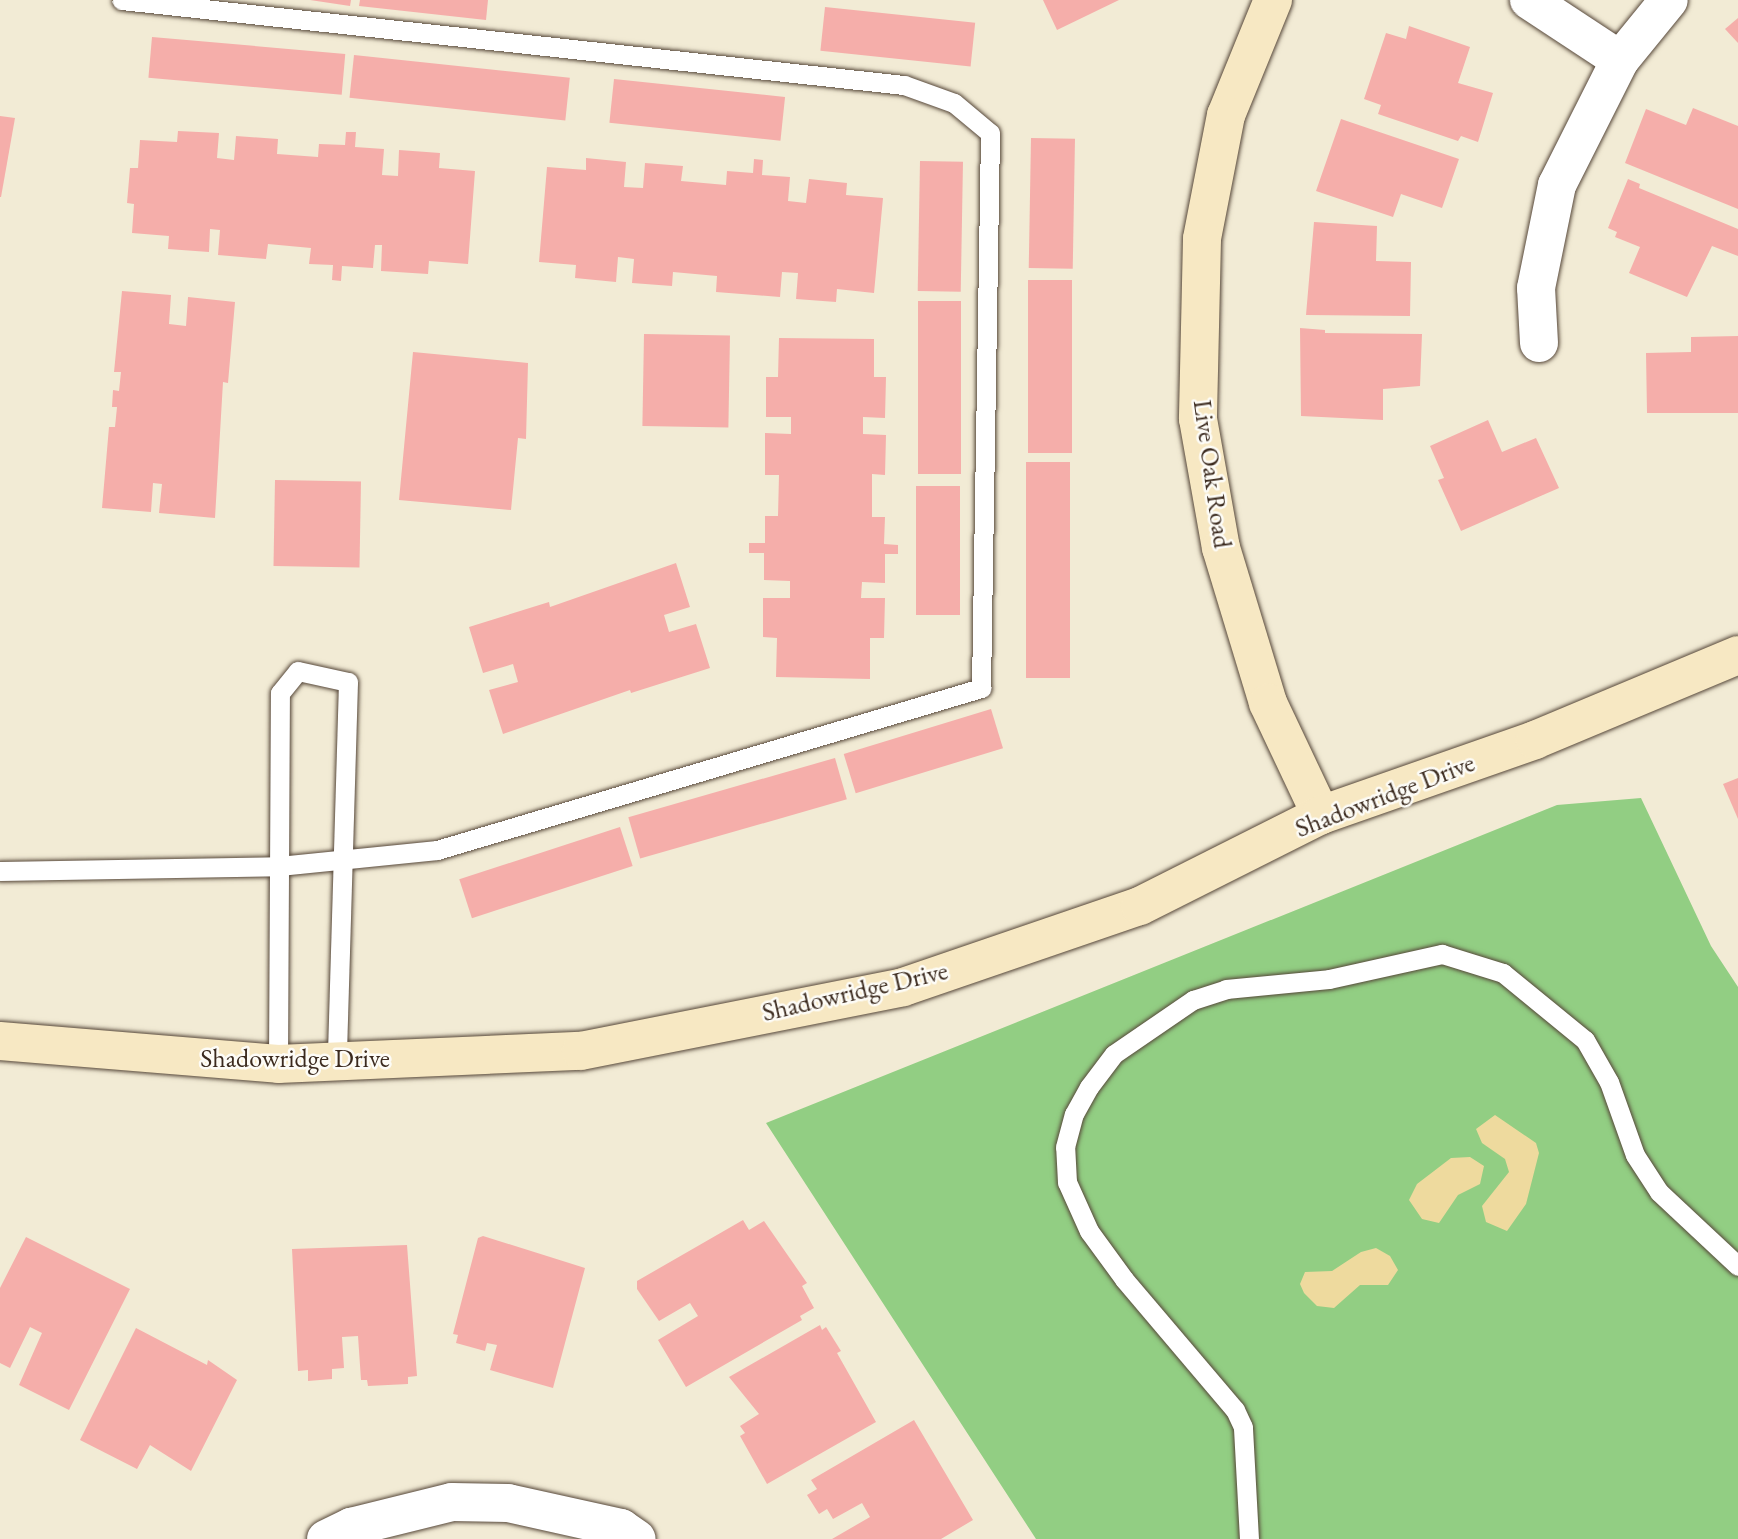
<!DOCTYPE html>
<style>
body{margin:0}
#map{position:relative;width:1738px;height:1539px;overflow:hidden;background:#f2ebd5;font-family:"EB Garamond",serif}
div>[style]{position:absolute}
.green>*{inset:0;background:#92ce83}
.sand>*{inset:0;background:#eeda9e}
.building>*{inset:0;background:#f5aeaa;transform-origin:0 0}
.roads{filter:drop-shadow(0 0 2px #564739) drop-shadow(0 0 2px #564739)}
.lane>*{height:19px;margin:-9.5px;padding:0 9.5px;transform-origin:9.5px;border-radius:9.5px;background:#fff}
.street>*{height:38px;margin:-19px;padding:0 19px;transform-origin:19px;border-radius:19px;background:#fff}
.secondary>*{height:38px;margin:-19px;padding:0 19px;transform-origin:19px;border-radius:19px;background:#f7e8c3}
span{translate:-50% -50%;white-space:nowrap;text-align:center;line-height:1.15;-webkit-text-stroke:5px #fdfcf7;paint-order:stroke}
.street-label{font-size:26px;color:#3b2a1e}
</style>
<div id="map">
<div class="green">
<div style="clip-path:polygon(1641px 798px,1711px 946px,1738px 987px,1738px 1539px,1036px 1539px,766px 1123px,1557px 805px)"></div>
</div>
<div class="sand">
<div style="clip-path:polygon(1495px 1115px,1536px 1143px,1539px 1153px,1526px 1204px,1507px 1231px,1486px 1222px,1482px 1206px,1509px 1172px,1505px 1159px,1482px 1143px,1476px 1129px)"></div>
<div style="clip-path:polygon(1470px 1157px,1484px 1166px,1480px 1184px,1458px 1195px,1439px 1223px,1422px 1219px,1409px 1200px,1417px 1184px,1451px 1158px)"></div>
<div style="clip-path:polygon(1376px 1248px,1390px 1256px,1398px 1270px,1388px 1285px,1360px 1285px,1334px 1308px,1317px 1306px,1304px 1293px,1300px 1284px,1305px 1272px,1332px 1271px,1361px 1252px)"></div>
</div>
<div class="building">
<div style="clip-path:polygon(310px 0,351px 0,350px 6px)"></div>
<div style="clip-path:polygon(360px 0,488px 0,486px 20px,359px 6px)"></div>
<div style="clip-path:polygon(1043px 0,1119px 0,1057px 30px)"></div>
<div style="left:825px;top:7px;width:151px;height:44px;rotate:6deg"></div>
<div style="clip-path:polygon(1738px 18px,1738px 43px,1725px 29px)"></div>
<div style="clip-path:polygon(1409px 26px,1470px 47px,1458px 83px,1493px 93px,1478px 142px,1461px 136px,1458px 141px,1378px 114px,1381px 105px,1364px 99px,1386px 33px,1406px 39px)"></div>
<div style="left:152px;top:37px;width:194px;height:41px;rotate:5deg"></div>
<div style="left:354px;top:55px;width:217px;height:43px;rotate:6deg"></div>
<div style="left:614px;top:79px;width:172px;height:44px;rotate:6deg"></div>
<div style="clip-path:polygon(1693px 108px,1738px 126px,1738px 209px,1625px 163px,1646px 109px,1686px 125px)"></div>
<div style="clip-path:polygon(0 116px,15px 118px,1px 197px,0 197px)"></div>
<div style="clip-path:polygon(1341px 119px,1459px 159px,1442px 208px,1401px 194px,1393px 217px,1316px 191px)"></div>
<div style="clip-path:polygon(178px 131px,219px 133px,217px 158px,234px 160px,236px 136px,278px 139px,277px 154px,318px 157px,319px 144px,345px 145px,346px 132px,356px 132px,355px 147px,384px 149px,382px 175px,398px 176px,399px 150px,440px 153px,439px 168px,475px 171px,468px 264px,429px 261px,428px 274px,381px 271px,382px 245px,375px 245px,373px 268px,342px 266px,341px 281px,332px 280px,333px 265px,309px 264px,311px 248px,268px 244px,266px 259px,218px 255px,220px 230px,210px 229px,209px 252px,168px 249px,169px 236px,132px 233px,134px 204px,127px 203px,130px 168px,138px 168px,140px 140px,177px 142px)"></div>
<div style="left:1031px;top:138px;width:44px;height:130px;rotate:1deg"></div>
<div style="clip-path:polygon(586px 158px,626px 162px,624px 187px,643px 188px,645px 163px,683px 166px,681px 181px,726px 185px,727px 171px,753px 173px,754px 159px,763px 160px,762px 175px,790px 177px,788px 201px,806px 203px,809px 179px,847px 183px,846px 195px,883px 198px,874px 293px,837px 289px,836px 302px,796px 299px,798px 273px,782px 272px,780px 297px,716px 292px,717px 276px,673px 272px,672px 286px,632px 283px,634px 259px,618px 257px,616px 282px,575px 278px,576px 265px,539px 262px,547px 167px,586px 170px)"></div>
<div style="left:920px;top:161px;width:43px;height:130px;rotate:1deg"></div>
<div style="clip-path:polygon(1628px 179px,1640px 184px,1639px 188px,1738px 229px,1738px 256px,1712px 246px,1687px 297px,1629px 273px,1640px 247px,1615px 237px,1617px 232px,1608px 228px)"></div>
<div style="clip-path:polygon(1314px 222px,1377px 226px,1376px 261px,1411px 262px,1410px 316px,1306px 315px)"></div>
<div style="left:1028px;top:280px;width:44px;height:173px"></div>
<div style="clip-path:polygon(122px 291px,171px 295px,169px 324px,186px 326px,188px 297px,235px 302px,228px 383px,223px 382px,215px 518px,159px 513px,162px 484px,153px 483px,151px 512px,102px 508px,109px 427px,115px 427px,117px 407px,112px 407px,113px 390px,119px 391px,121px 372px,114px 372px)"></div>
<div style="left:918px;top:301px;width:43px;height:173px"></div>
<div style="clip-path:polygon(1300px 328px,1325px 330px,1325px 333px,1422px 334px,1420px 386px,1383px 389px,1383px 420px,1301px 416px)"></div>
<div style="left:644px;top:334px;width:86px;height:92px;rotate:1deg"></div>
<div style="clip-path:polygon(1738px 336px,1738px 413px,1647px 413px,1646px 353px,1691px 352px,1691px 337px)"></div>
<div style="clip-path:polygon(779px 338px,874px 339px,874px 377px,886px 377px,885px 418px,863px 417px,863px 434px,886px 435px,885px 475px,872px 474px,872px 517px,885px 517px,884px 544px,898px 545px,898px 554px,885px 554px,885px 583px,862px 582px,861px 598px,885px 598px,884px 638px,870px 638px,870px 679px,776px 677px,777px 638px,763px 637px,763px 598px,790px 598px,790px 581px,764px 580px,764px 553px,749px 553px,749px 543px,765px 543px,765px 516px,778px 516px,779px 475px,765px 475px,765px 433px,791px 434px,791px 417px,766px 417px,766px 377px,778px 377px)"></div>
<div style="clip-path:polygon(413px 352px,528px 363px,526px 439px,518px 438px,511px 510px,399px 500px)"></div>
<div style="clip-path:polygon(1488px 420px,1502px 452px,1536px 438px,1559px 488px,1461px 531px,1438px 480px,1444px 478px,1430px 446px)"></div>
<div style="left:1026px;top:462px;width:44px;height:216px"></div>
<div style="left:275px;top:480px;width:86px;height:86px;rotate:1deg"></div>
<div style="left:916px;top:486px;width:44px;height:129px"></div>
<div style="clip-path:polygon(676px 563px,690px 607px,664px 615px,669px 632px,696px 624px,710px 668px,631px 693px,630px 690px,503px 734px,489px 690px,518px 682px,513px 664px,483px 673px,469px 627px,549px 602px,550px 607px)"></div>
<div style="left:991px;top:709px;width:41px;height:154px;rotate:73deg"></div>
<div style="left:835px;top:758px;width:43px;height:215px;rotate:74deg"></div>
<div style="clip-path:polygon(1738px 778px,1738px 819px,1723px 784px)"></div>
<div style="left:620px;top:827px;width:41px;height:169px;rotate:72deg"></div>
<div style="clip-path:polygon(743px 1220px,749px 1230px,764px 1221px,807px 1283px,802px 1286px,814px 1308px,800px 1316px,802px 1320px,686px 1387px,658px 1340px,698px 1316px,690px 1303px,659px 1321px,637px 1289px,637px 1281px)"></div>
<div style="clip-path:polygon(483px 1236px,585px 1268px,553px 1388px,490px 1370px,497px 1345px,487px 1343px,485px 1351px,456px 1343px,458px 1335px,453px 1334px,478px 1238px)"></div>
<div style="clip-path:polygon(26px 1237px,130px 1289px,69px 1410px,19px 1385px,42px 1333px,30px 1327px,10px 1368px,0 1363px,0 1288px)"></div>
<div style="clip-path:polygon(407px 1245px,417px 1376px,408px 1377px,408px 1384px,368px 1386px,367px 1380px,361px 1380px,358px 1336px,342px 1337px,344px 1368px,332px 1369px,332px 1379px,308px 1381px,308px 1370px,298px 1371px,292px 1249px)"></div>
<div style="clip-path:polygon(820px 1325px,822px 1330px,826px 1327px,841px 1351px,837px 1353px,876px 1422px,767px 1484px,740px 1436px,745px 1433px,740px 1426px,759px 1414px,729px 1377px)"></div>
<div style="clip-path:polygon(136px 1328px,207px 1365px,208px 1360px,237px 1380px,191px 1471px,150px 1445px,137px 1469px,80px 1440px)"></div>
<div style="clip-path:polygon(914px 1420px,973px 1520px,941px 1539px,832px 1539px,870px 1517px,862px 1503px,833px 1519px,827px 1509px,819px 1514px,807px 1495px,817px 1489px,811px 1480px)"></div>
</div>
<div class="roads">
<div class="lane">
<div style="left:0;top:871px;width:279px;rotate:-1deg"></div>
<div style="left:279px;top:866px;width:159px;rotate:-5.8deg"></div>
<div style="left:437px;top:850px;width:568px;rotate:-16.58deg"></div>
<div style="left:981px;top:688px;width:555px;rotate:-89.07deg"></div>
<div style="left:990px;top:133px;width:47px;rotate:-140.2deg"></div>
<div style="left:954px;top:103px;width:53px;rotate:-160.2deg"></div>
<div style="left:904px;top:85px;width:787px;rotate:-173.8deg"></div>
<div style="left:278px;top:1064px;width:371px;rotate:-89.7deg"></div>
<div style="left:280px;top:693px;width:28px;rotate:-51deg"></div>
<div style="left:298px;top:671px;width:51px;rotate:12.4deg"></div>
<div style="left:348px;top:682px;width:380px;rotate:91.7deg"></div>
<div style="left:1249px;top:1539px;width:112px;rotate:-93.1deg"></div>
<div style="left:1243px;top:1427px;width:19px;rotate:-115deg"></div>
<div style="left:1235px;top:1410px;width:172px;rotate:-130.3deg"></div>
<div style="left:1124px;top:1279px;width:59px;rotate:-126.1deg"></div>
<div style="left:1089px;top:1231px;width:54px;rotate:-114.2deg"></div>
<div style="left:1067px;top:1182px;width:35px;rotate:-93deg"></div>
<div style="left:1065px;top:1147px;width:34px;rotate:-75deg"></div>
<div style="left:1074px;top:1114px;width:31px;rotate:-61deg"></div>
<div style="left:1089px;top:1087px;width:41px;rotate:-52.9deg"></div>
<div style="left:1114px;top:1054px;width:96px;rotate:-34.4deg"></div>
<div style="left:1193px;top:1000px;width:35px;rotate:-18deg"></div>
<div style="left:1226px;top:989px;width:103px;rotate:-5.5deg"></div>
<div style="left:1329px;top:979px;width:116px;rotate:-12.5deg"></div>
<div style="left:1442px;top:954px;width:64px;rotate:17.3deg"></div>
<div style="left:1503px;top:973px;width:106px;rotate:39.3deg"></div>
<div style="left:1585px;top:1040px;width:48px;rotate:60.3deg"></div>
<div style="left:1609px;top:1082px;width:77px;rotate:70.4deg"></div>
<div style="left:1635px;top:1155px;width:44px;rotate:57deg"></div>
<div style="left:1659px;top:1192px;width:108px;rotate:43.1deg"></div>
</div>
<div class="street">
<div style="left:1529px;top:0;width:109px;rotate:33.4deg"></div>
<div style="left:1539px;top:343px;width:55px;rotate:-93.1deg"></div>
<div style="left:1536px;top:288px;width:105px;rotate:-78.5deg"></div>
<div style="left:1557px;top:185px;width:140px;rotate:-63.3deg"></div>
<div style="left:1620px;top:60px;width:77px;rotate:-50.8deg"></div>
<div style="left:326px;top:1539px;width:28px;rotate:-26deg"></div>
<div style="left:351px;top:1527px;width:104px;rotate:-13.9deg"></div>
<div style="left:452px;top:1502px;width:56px;rotate:1deg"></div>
<div style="left:508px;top:1503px;width:116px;rotate:12.5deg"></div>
<div style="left:621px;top:1528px;width:19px;rotate:35deg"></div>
</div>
<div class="secondary">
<div style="left:1273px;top:0;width:124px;rotate:112.2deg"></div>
<div style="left:1226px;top:115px;width:126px;rotate:101deg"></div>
<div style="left:1202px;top:239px;width:180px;rotate:91.3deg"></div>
<div style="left:1198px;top:419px;width:131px;rotate:79.9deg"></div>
<div style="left:1221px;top:548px;width:162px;rotate:73.1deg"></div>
<div style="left:1268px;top:703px;width:124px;rotate:64.7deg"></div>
<div style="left:0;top:1041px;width:279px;rotate:4.7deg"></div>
<div style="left:278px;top:1064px;width:303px;rotate:-2.5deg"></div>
<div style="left:581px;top:1051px;width:328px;rotate:-11.2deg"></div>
<div style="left:903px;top:987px;width:250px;rotate:-18.9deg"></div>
<div style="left:1140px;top:906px;width:203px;rotate:-26.7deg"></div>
<div style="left:1321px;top:815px;width:227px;rotate:-19.3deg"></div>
<div style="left:1535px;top:740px;width:220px;rotate:-22.7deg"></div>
</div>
</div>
<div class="street-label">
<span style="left:1212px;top:474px;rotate:82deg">Live Oak Road</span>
<span style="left:1385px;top:796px;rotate:-21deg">Shadowridge Drive</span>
<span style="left:855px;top:992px;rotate:-13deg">Shadowridge Drive</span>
<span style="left:295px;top:1059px">Shadowridge Drive</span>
</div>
</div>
